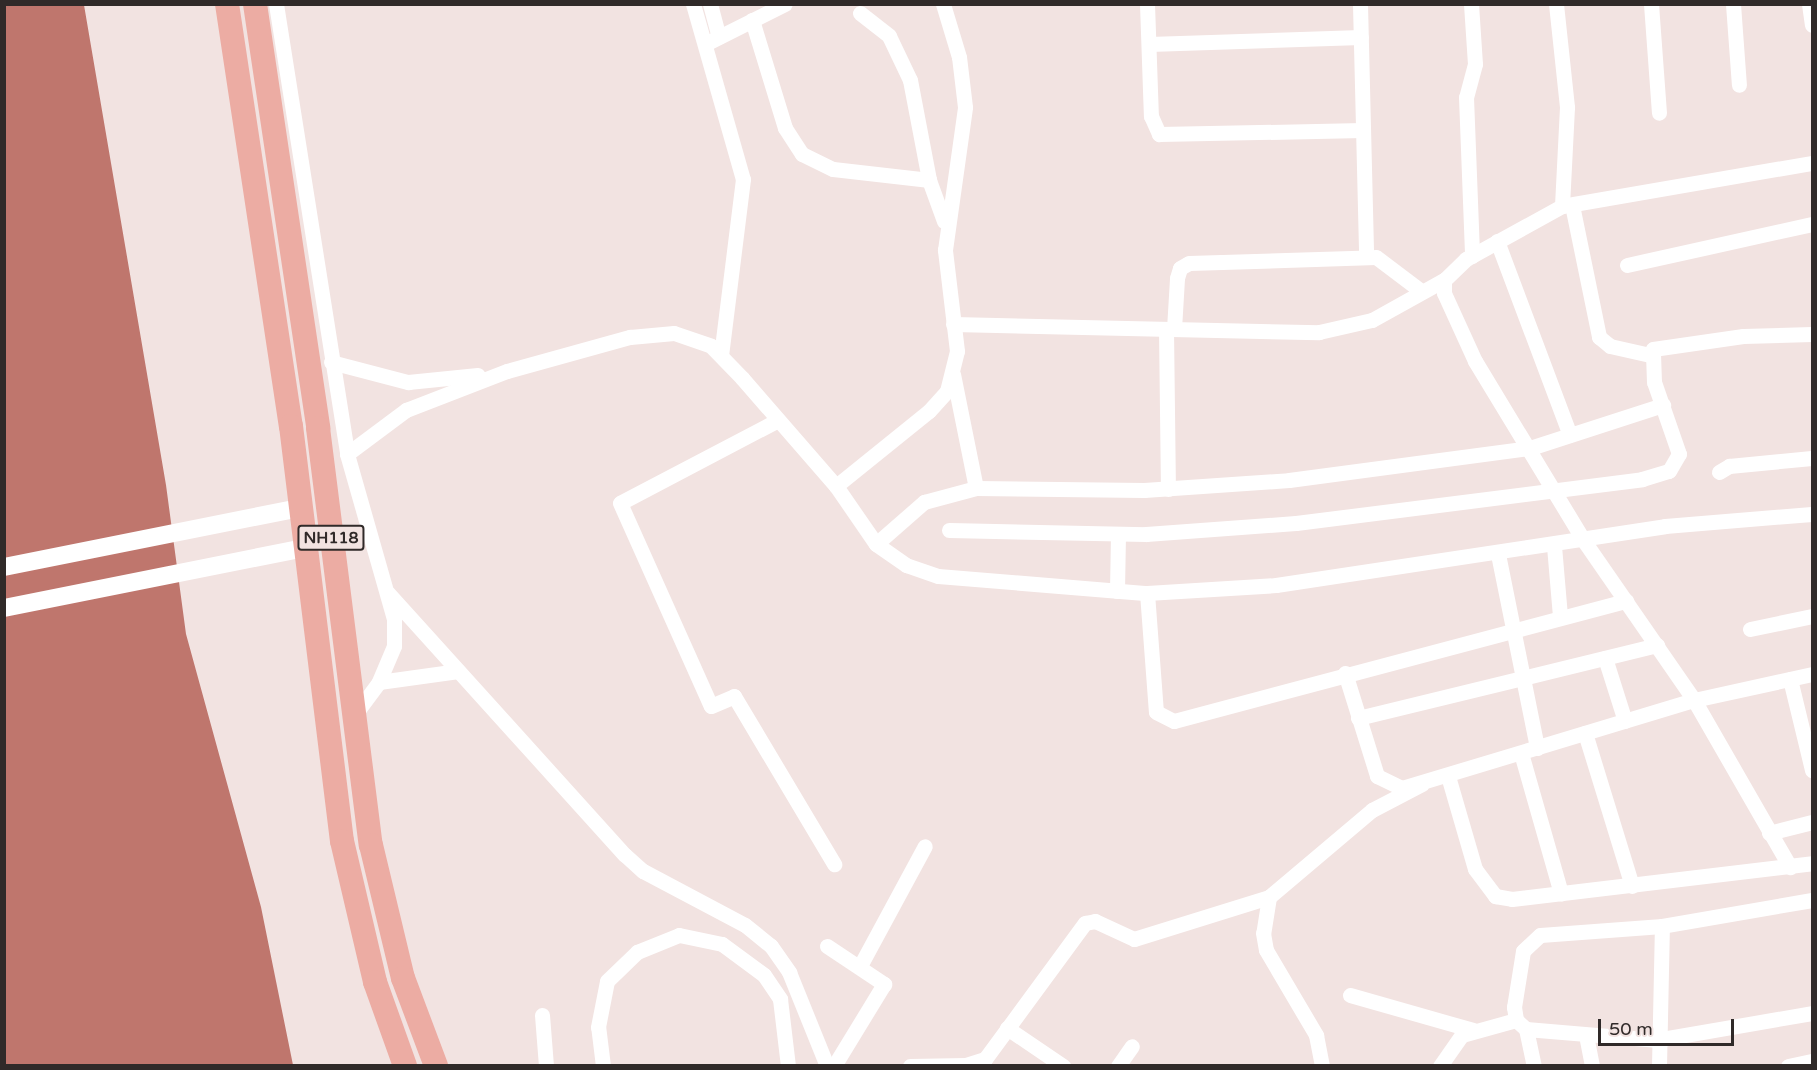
<!DOCTYPE html>
<style>
body{margin:0}
#map{position:relative;width:1817px;height:1070px;overflow:hidden;background:#f2e3e1;font-family:"Varela Round",sans-serif}
div>[style]{position:absolute}
.water>*{inset:0;background:#bf766d}
.minor>*{height:15px;margin:-7.5px;padding:0 7.5px;transform-origin:7.5px;border-radius:7.5px;background:#fff}
.tertiary>*{height:18px;margin:-9px;padding:0 9px;transform-origin:9px;border-radius:9px;background:#fff}
.trunk>*{height:24px;margin:-12px;padding:0 12px;transform-origin:12px;border-radius:12px;background:#ecaca3}
span{translate:-50% -50%;white-space:nowrap;text-align:center;line-height:1.15;-webkit-text-stroke:4.5px #f2e3e1;paint-order:stroke}
.shield-label span{padding:2px 4px;background:#f2e3e1;border:2px solid;border-radius:4px;-webkit-text-stroke-width:0}
.shield-label{font-size:16px;color:#302a29;font-weight:700}
.frame{position:absolute;inset:0;border:6px solid #302a29;pointer-events:none}
.scale{position:absolute;left:1598px;top:1019px;width:136px;height:27px;box-sizing:border-box;border:3px solid #302a29;border-top:0;padding-left:8px;font-size:18px;line-height:21px;white-space:nowrap;color:#302a29;-webkit-text-stroke:4px #f2e3e1;paint-order:stroke}
</style>
<div id="map">
<div class="water">
<div style="clip-path:polygon(5px 5px,84px 5px,166px 485px,186px 634px,261px 907px,293px 1065px,5px 1066px)"></div>
</div>
<div class="minor">
<div style="left:276px;top:4px;width:456px;rotate:81deg"></div>
<div style="left:347px;top:454px;width:172px;rotate:74.1deg"></div>
<div style="left:394px;top:619px;width:27px;rotate:90deg"></div>
<div style="left:394px;top:646px;width:39px;rotate:113deg"></div>
<div style="left:379px;top:682px;width:44px;rotate:126.6deg"></div>
<div style="left:693px;top:4px;width:182px;rotate:74.1deg"></div>
<div style="left:743px;top:179px;width:178px;rotate:97.1deg"></div>
<div style="left:710px;top:4px;width:34px;rotate:75deg"></div>
<div style="left:1147px;top:4px;width:112px;rotate:88deg"></div>
<div style="left:1151px;top:116px;width:20px;rotate:66deg"></div>
<div style="left:1159px;top:134px;width:204px;rotate:-1.1deg"></div>
<div style="left:1360px;top:4px;width:252px;rotate:88.6deg"></div>
<div style="left:1471px;top:4px;width:60px;rotate:86.2deg"></div>
<div style="left:1475px;top:64px;width:34px;rotate:105deg"></div>
<div style="left:1466px;top:97px;width:159px;rotate:87.8deg"></div>
<div style="left:1556px;top:4px;width:104px;rotate:83.9deg"></div>
<div style="left:1567px;top:107px;width:99px;rotate:92.9deg"></div>
<div style="left:1562px;top:206px;width:110px;rotate:151.1deg"></div>
<div style="left:1466px;top:259px;width:30px;rotate:136deg"></div>
<div style="left:1444px;top:280px;width:13px;rotate:90deg"></div>
<div style="left:1444px;top:293px;width:75px;rotate:65.5deg"></div>
<div style="left:1475px;top:361px;width:210px;rotate:58.8deg"></div>
<div style="left:1584px;top:541px;width:193px;rotate:55.3deg"></div>
<div style="left:1694px;top:700px;width:193px;rotate:60.1deg"></div>
<div style="left:1651px;top:4px;width:109px;rotate:85.8deg"></div>
<div style="left:1733px;top:4px;width:81px;rotate:85.8deg"></div>
<div style="left:1809px;top:4px;width:21px;rotate:82deg"></div>
<div style="left:860px;top:13px;width:37px;rotate:38deg"></div>
<div style="left:889px;top:36px;width:49px;rotate:64.5deg"></div>
<div style="left:910px;top:80px;width:102px;rotate:79.2deg"></div>
<div style="left:929px;top:180px;width:44px;rotate:69.9deg"></div>
<div style="left:752px;top:20px;width:113px;rotate:73deg"></div>
<div style="left:785px;top:128px;width:31px;rotate:57deg"></div>
<div style="left:802px;top:154px;width:34px;rotate:26deg"></div>
<div style="left:833px;top:169px;width:97px;rotate:6.5deg"></div>
<div style="left:705px;top:44px;width:89px;rotate:-26.6deg"></div>
<div style="left:1149px;top:44px;width:212px;rotate:-1.9deg"></div>
<div style="left:1572px;top:205px;width:135px;rotate:78.4deg"></div>
<div style="left:1599px;top:337px;width:14px;rotate:39deg"></div>
<div style="left:1610px;top:346px;width:41px;rotate:12.7deg"></div>
<div style="left:1562px;top:206px;width:254px;rotate:-9.8deg"></div>
<div style="left:1497px;top:241px;width:207px;rotate:69.4deg"></div>
<div style="left:1627px;top:265px;width:189px;rotate:-12.5deg"></div>
<div style="left:953px;top:324px;width:366px;rotate:1.3deg"></div>
<div style="left:1319px;top:332px;width:54px;rotate:-12.8deg"></div>
<div style="left:1372px;top:320px;width:82px;rotate:-29.1deg"></div>
<div style="left:1166px;top:329px;width:160px;rotate:89.3deg"></div>
<div style="left:1174px;top:329px;width:51px;rotate:-86.6deg"></div>
<div style="left:1177px;top:278px;width:10px;rotate:-73deg"></div>
<div style="left:1180px;top:268px;width:10px;rotate:-29deg"></div>
<div style="left:1189px;top:263px;width:187px;rotate:-1.8deg"></div>
<div style="left:1376px;top:257px;width:56px;rotate:37.1deg"></div>
<div style="left:331px;top:362px;width:80px;rotate:14.6deg"></div>
<div style="left:408px;top:382px;width:70px;rotate:-5.7deg"></div>
<div style="left:953px;top:374px;width:116px;rotate:78.6deg"></div>
<div style="left:778px;top:420px;width:178px;rotate:152.3deg"></div>
<div style="left:620px;top:503px;width:222px;rotate:65.9deg"></div>
<div style="left:711px;top:706px;width:25px;rotate:-23deg"></div>
<div style="left:734px;top:696px;width:196px;rotate:59.2deg"></div>
<div style="left:347px;top:454px;width:74px;rotate:-36.7deg"></div>
<div style="left:406px;top:410px;width:108px;rotate:-21.1deg"></div>
<div style="left:507px;top:371px;width:128px;rotate:-15.5deg"></div>
<div style="left:630px;top:337px;width:44px;rotate:-5.2deg"></div>
<div style="left:674px;top:333px;width:39px;rotate:19deg"></div>
<div style="left:711px;top:346px;width:45px;rotate:45.9deg"></div>
<div style="left:742px;top:378px;width:143px;rotate:49deg"></div>
<div style="left:836px;top:486px;width:70px;rotate:55.4deg"></div>
<div style="left:876px;top:544px;width:37px;rotate:35deg"></div>
<div style="left:906px;top:565px;width:34px;rotate:19deg"></div>
<div style="left:938px;top:576px;width:210px;rotate:4.7deg"></div>
<div style="left:1147px;top:593px;width:129px;rotate:-3.5deg"></div>
<div style="left:1276px;top:585px;width:393px;rotate:-8.6deg"></div>
<div style="left:1665px;top:526px;width:147px;rotate:-4.7deg"></div>
<div style="left:1719px;top:472px;width:12px;rotate:-31deg"></div>
<div style="left:1729px;top:466px;width:83px;rotate:-5.5deg"></div>
<div style="left:836px;top:486px;width:119px;rotate:-38.9deg"></div>
<div style="left:929px;top:411px;width:27px;rotate:-48deg"></div>
<div style="left:947px;top:391px;width:41px;rotate:-76deg"></div>
<div style="left:957px;top:351px;width:102px;rotate:-96.8deg"></div>
<div style="left:945px;top:250px;width:144px;rotate:-82deg"></div>
<div style="left:965px;top:107px;width:50px;rotate:-96.8deg"></div>
<div style="left:959px;top:57px;width:55px;rotate:-106.8deg"></div>
<div style="left:949px;top:530px;width:197px;rotate:1.2deg"></div>
<div style="left:1146px;top:534px;width:150px;rotate:-4.2deg"></div>
<div style="left:1296px;top:523px;width:349px;rotate:-7.2deg"></div>
<div style="left:1642px;top:479px;width:28px;rotate:-17deg"></div>
<div style="left:1669px;top:471px;width:20px;rotate:-60deg"></div>
<div style="left:1679px;top:454px;width:76px;rotate:-109.1deg"></div>
<div style="left:1654px;top:382px;width:33px;rotate:-92deg"></div>
<div style="left:1653px;top:349px;width:91px;rotate:-8.2deg"></div>
<div style="left:1743px;top:336px;width:69px;rotate:-1.7deg"></div>
<div style="left:876px;top:544px;width:64px;rotate:-41.2deg"></div>
<div style="left:924px;top:502px;width:54px;rotate:-15.1deg"></div>
<div style="left:976px;top:488px;width:168px;rotate:0.7deg"></div>
<div style="left:1144px;top:490px;width:145px;rotate:-3.9deg"></div>
<div style="left:1289px;top:480px;width:243px;rotate:-7.6deg"></div>
<div style="left:1530px;top:448px;width:140px;rotate:-17.9deg"></div>
<div style="left:1554px;top:546px;width:70px;rotate:85.1deg"></div>
<div style="left:1498px;top:554px;width:198px;rotate:78.6deg"></div>
<div style="left:1117px;top:591px;width:56px;rotate:-89deg"></div>
<div style="left:388px;top:593px;width:353px;rotate:47.9deg"></div>
<div style="left:625px;top:855px;width:24px;rotate:42deg"></div>
<div style="left:643px;top:871px;width:115px;rotate:27.9deg"></div>
<div style="left:745px;top:925px;width:33px;rotate:39deg"></div>
<div style="left:771px;top:946px;width:32px;rotate:55deg"></div>
<div style="left:789px;top:972px;width:101px;rotate:68deg"></div>
<div style="left:1147px;top:593px;width:119px;rotate:85.7deg"></div>
<div style="left:1156px;top:712px;width:20px;rotate:27deg"></div>
<div style="left:1174px;top:721px;width:468px;rotate:-14.9deg"></div>
<div style="left:1750px;top:629px;width:63px;rotate:-11.8deg"></div>
<div style="left:1605px;top:658px;width:66px;rotate:72.4deg"></div>
<div style="left:1345px;top:673px;width:108px;rotate:72.7deg"></div>
<div style="left:1377px;top:776px;width:28px;rotate:26deg"></div>
<div style="left:1402px;top:788px;width:305px;rotate:-16.8deg"></div>
<div style="left:1694px;top:700px;width:121px;rotate:-12.4deg"></div>
<div style="left:1790px;top:679px;width:94px;rotate:76.4deg"></div>
<div style="left:379px;top:682px;width:80px;rotate:-7.9deg"></div>
<div style="left:1358px;top:718px;width:308px;rotate:-13.7deg"></div>
<div style="left:1585px;top:733px;width:160px;rotate:72.9deg"></div>
<div style="left:1521px;top:753px;width:146px;rotate:74.1deg"></div>
<div style="left:1448px;top:776px;width:97px;rotate:73.8deg"></div>
<div style="left:1475px;top:869px;width:34px;rotate:53deg"></div>
<div style="left:1495px;top:896px;width:17px;rotate:10deg"></div>
<div style="left:1512px;top:899px;width:302px;rotate:-6.8deg"></div>
<div style="left:1769px;top:833px;width:44px;rotate:-14.3deg"></div>
<div style="left:1269px;top:897px;width:36px;rotate:99deg"></div>
<div style="left:1263px;top:933px;width:17px;rotate:80deg"></div>
<div style="left:1266px;top:950px;width:99px;rotate:59.5deg"></div>
<div style="left:1316px;top:1035px;width:32px;rotate:79deg"></div>
<div style="left:1812px;top:900px;width:152px;rotate:170.2deg"></div>
<div style="left:1662px;top:926px;width:122px;rotate:175.8deg"></div>
<div style="left:1540px;top:935px;width:23px;rotate:137deg"></div>
<div style="left:1523px;top:951px;width:57px;rotate:99.1deg"></div>
<div style="left:1514px;top:1007px;width:13px;rotate:81deg"></div>
<div style="left:1516px;top:1020px;width:13px;rotate:42deg"></div>
<div style="left:1526px;top:1029px;width:130px;rotate:4.8deg"></div>
<div style="left:1656px;top:1040px;width:158px;rotate:-9.8deg"></div>
<div style="left:827px;top:946px;width:69px;rotate:33.7deg"></div>
<div style="left:884px;top:984px;width:96px;rotate:121.4deg"></div>
<div style="left:860px;top:966px;width:136px;rotate:-61.6deg"></div>
<div style="left:1350px;top:995px;width:128px;rotate:15.9deg"></div>
<div style="left:542px;top:1015px;width:51px;rotate:85.5deg"></div>
<div style="left:1007px;top:1028px;width:68px;rotate:34.2deg"></div>
<div style="left:1526px;top:1029px;width:38px;rotate:78deg"></div>
<div style="left:1586px;top:1035px;width:32px;rotate:79deg"></div>
<div style="left:603px;top:1066px;width:39px;rotate:-97deg"></div>
<div style="left:598px;top:1027px;width:47px;rotate:-78.9deg"></div>
<div style="left:607px;top:981px;width:42px;rotate:-44deg"></div>
<div style="left:637px;top:952px;width:45px;rotate:-22deg"></div>
<div style="left:679px;top:935px;width:44px;rotate:11.8deg"></div>
<div style="left:722px;top:944px;width:52px;rotate:36.4deg"></div>
<div style="left:764px;top:975px;width:29px;rotate:56deg"></div>
<div style="left:780px;top:999px;width:67px;rotate:83.2deg"></div>
<div style="left:910px;top:1066px;width:56px;rotate:-1deg"></div>
<div style="left:966px;top:1065px;width:20px;rotate:-18deg"></div>
<div style="left:985px;top:1059px;width:169px;rotate:-53.7deg"></div>
<div style="left:1085px;top:923px;width:10px;rotate:-11deg"></div>
<div style="left:1095px;top:921px;width:43px;rotate:24.8deg"></div>
<div style="left:1134px;top:939px;width:141px;rotate:-17.3deg"></div>
<div style="left:1269px;top:897px;width:135px;rotate:-40.2deg"></div>
<div style="left:1372px;top:810px;width:56px;rotate:-27.5deg"></div>
<div style="left:1118px;top:1066px;width:24px;rotate:-55deg"></div>
<div style="left:1440px;top:1066px;width:38px;rotate:-55deg"></div>
<div style="left:1462px;top:1035px;width:56px;rotate:-15.5deg"></div>
<div style="left:1659px;top:1066px;width:140px;rotate:-88.8deg"></div>
<div style="left:1788px;top:1066px;width:25px;rotate:-12deg"></div>
</div>
<div class="tertiary">
<div style="left:4px;top:567px;width:302px;rotate:-11.3deg"></div>
<div style="left:4px;top:608px;width:307px;rotate:-11.3deg"></div>
</div>
<div class="trunk">
<div style="left:227px;top:4px;width:427px;rotate:81.4deg"></div>
<div style="left:291px;top:426px;width:418px;rotate:83deg"></div>
<div style="left:342px;top:841px;width:145px;rotate:76.8deg"></div>
<div style="left:375px;top:982px;width:89px;rotate:70.3deg"></div>
<div style="left:255px;top:4px;width:429px;rotate:81.5deg"></div>
<div style="left:318px;top:428px;width:420px;rotate:82.8deg"></div>
<div style="left:371px;top:845px;width:137px;rotate:76.5deg"></div>
<div style="left:403px;top:978px;width:94px;rotate:69.4deg"></div>
</div>
<div class="shield-label">
<span style="left:331px;top:538px">NH118</span>
</div>
<div class="frame"></div>
<div class="scale">50 m</div>
</div>
